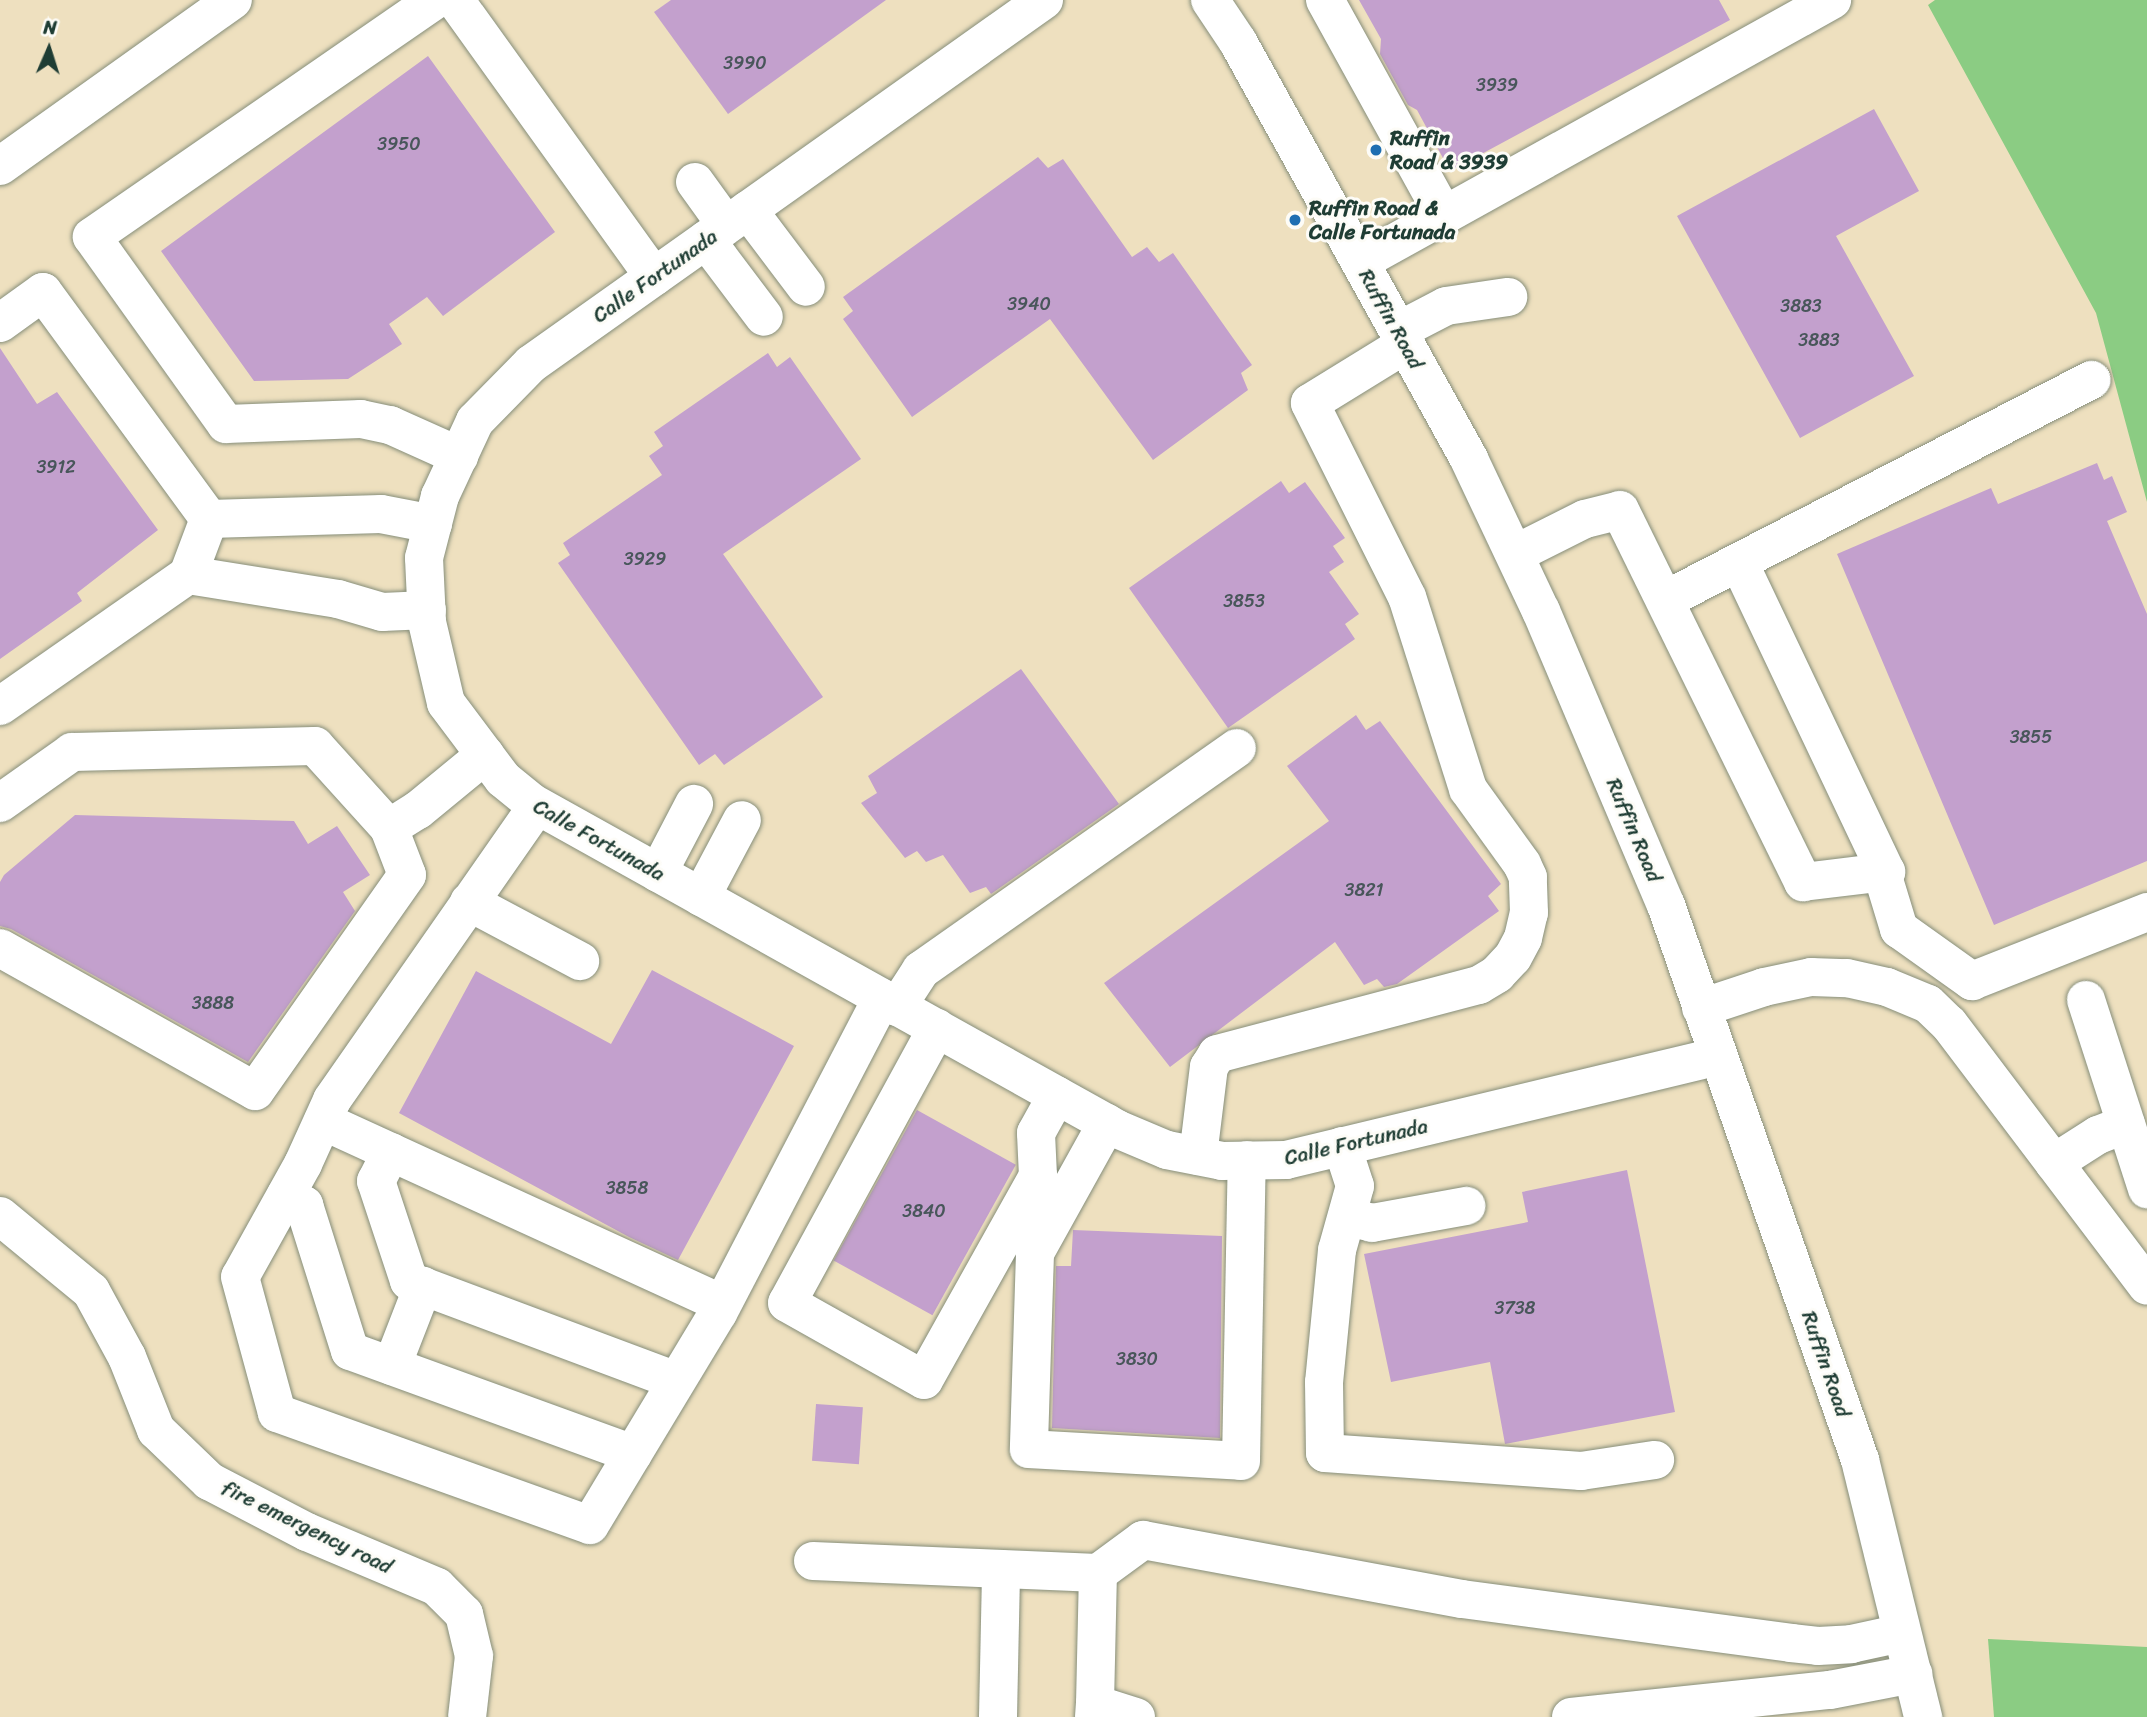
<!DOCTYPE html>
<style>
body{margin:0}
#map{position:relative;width:2147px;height:1717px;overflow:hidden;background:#eee0bf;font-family:Sriracha,sans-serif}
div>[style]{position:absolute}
.green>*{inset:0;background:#8bcc83}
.building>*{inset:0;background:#c3a0cd;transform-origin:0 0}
.roads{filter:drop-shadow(0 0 2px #868e7a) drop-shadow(0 0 2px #868e7a)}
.minor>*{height:38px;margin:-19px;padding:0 19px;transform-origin:19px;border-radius:19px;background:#fff}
.major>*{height:38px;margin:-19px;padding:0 19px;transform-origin:19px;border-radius:19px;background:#fff}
.dots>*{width:19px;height:19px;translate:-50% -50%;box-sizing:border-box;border:4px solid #fdfcf7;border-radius:50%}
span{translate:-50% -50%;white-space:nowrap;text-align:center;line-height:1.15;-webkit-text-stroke:6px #fdfcf7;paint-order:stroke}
.number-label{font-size:18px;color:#48565a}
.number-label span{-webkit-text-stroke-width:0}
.poi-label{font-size:21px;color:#1f3d34;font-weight:700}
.left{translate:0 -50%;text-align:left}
.street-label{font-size:21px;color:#1f3d34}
.north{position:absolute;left:14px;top:14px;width:70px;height:70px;-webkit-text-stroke:5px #fdfcf7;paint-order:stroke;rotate:3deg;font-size:19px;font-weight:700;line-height:28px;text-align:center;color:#1f3d34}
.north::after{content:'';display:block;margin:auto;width:24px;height:32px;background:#1f3d34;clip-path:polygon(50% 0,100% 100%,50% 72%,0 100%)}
</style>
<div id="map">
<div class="green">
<div style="clip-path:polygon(1935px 0,2147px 0,2147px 502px,2096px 313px,1928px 5px)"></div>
<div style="clip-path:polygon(1988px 1639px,2147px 1647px,2147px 1717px,1994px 1717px)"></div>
</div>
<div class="building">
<div style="clip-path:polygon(671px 0,886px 0,728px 114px,654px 12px)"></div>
<div style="clip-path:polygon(1359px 0,1719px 0,1730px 20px,1450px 171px,1417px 110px,1408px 105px,1380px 54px,1381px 39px)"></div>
<div style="clip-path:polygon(428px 56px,555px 232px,443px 316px,427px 297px,389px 324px,402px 344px,348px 379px,254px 381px,161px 251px)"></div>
<div style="clip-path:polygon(1874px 109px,1919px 191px,1836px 236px,1914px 376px,1800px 438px,1677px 216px)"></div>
<div style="clip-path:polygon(1038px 157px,1048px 168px,1063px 159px,1132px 257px,1147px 247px,1159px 262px,1173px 253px,1252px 365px,1241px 373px,1248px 390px,1153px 460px,1050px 319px,912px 417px,843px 319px,853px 311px,843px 297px)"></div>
<div style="clip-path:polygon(0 348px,37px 404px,57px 392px,158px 530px,77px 593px,82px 601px,0 659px)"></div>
<div style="clip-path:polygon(768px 353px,777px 367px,790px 357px,861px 459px,723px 554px,823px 697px,724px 765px,715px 754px,699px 765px,558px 563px,570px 555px,563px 543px,662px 475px,649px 456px,663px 446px,654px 432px)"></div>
<div style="clip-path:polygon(2097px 463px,2104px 480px,2112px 476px,2127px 512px,2107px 521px,2147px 614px,2147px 861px,1994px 925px,1837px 554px,1991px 488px,1998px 504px)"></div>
<div style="clip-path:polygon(1281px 481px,1289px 493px,1305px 482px,1345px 538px,1333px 546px,1344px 562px,1329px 572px,1359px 614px,1345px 624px,1355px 639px,1228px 728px,1129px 588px)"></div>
<div style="clip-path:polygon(1021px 669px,1119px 804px,991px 894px,986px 887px,970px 893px,943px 855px,926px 862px,917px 851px,905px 858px,861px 803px,877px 793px,868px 776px)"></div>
<div style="clip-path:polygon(1356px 715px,1366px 730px,1380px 721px,1501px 884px,1488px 896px,1499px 911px,1397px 984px,1384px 987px,1377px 979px,1364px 985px,1335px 942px,1170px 1067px,1104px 983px,1329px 821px,1287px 766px)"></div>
<div style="clip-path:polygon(75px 815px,294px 821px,308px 844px,337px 826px,370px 875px,343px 892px,355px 911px,248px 1062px,11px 929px,0 926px,0 882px,4px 875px)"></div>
<div style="clip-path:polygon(652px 970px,794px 1046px,678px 1260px,629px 1237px,399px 1113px,476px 971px,611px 1044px)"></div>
<div style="left:917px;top:1110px;width:113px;height:172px;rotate:29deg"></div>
<div style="clip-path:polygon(1627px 1170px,1675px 1412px,1505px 1444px,1490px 1362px,1391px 1382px,1364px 1254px,1528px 1222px,1522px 1192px)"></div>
<div style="clip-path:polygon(1073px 1230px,1222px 1236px,1220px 1438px,1052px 1428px,1056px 1266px,1071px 1266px)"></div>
<div style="left:816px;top:1404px;width:47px;height:57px;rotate:4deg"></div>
</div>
<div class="roads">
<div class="minor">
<div style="left:435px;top:0;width:417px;rotate:145.4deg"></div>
<div style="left:92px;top:237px;width:230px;rotate:54.4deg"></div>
<div style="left:226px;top:424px;width:135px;rotate:-2.1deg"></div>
<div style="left:361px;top:419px;width:30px;rotate:12deg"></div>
<div style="left:390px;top:425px;width:76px;rotate:24.2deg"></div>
<div style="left:455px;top:0;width:341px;rotate:54.3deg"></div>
<div style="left:1044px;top:0;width:629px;rotate:144.64deg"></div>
<div style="left:531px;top:364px;width:80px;rotate:134.5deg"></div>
<div style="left:475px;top:421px;width:83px;rotate:115deg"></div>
<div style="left:440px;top:496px;width:64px;rotate:104.5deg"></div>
<div style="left:424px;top:558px;width:64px;rotate:87.3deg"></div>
<div style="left:427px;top:622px;width:83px;rotate:76.8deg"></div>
<div style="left:446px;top:703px;width:95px;rotate:53.1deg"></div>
<div style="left:503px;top:779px;width:36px;rotate:39deg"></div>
<div style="left:531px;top:802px;width:671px;rotate:29.16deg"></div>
<div style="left:1117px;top:1129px;width:54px;rotate:22.8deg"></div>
<div style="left:1167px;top:1150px;width:56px;rotate:11.3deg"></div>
<div style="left:1222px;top:1161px;width:64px;rotate:-0.9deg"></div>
<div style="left:1286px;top:1160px;width:444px;rotate:-13.5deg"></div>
<div style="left:1325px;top:0;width:247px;rotate:61.1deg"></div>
<div style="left:0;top:166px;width:286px;rotate:-35.5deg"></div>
<div style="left:695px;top:182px;width:53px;rotate:54.2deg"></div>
<div style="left:748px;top:210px;width:96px;rotate:53deg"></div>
<div style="left:706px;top:240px;width:96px;rotate:53deg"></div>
<div style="left:1360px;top:262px;width:540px;rotate:-29.03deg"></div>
<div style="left:0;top:323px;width:53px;rotate:-35.8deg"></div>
<div style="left:43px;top:292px;width:281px;rotate:53.8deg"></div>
<div style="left:1398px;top:331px;width:54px;rotate:-27.5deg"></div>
<div style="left:1446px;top:306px;width:63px;rotate:-8.3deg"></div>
<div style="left:209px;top:519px;width:172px;rotate:-1.7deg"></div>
<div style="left:381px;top:514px;width:53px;rotate:10.9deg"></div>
<div style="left:1515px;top:554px;width:78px;rotate:-26.6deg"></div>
<div style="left:1585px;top:519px;width:36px;rotate:-14deg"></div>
<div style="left:1620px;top:510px;width:415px;rotate:63.8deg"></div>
<div style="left:1803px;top:882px;width:84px;rotate:-6.9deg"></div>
<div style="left:1886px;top:872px;width:343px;rotate:-115.4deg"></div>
<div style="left:188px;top:575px;width:152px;rotate:9.1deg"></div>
<div style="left:338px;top:599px;width:46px;rotate:16.5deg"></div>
<div style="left:382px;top:612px;width:45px;rotate:-2.5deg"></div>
<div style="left:1665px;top:600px;width:480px;rotate:-27.3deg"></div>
<div style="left:0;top:706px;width:229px;rotate:-34.9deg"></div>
<div style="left:188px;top:575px;width:60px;rotate:-69.4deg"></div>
<div style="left:0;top:803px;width:88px;rotate:-35.3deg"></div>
<div style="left:72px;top:752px;width:243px;rotate:-1.4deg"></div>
<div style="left:315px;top:746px;width:110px;rotate:47.9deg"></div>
<div style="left:389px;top:828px;width:50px;rotate:69deg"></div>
<div style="left:407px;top:875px;width:264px;rotate:125.1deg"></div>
<div style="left:255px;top:1091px;width:292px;rotate:-150.7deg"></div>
<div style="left:537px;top:806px;width:358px;rotate:124.9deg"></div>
<div style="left:332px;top:1100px;width:70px;rotate:114.4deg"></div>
<div style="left:303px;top:1164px;width:129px;rotate:119.1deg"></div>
<div style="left:240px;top:1277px;width:141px;rotate:74.8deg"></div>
<div style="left:277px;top:1413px;width:332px;rotate:19.7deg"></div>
<div style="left:590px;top:1525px;width:248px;rotate:-58.9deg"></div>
<div style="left:718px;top:1313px;width:355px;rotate:-62.5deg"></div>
<div style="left:389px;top:828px;width:34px;rotate:-32deg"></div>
<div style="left:418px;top:810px;width:87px;rotate:-39.4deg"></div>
<div style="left:658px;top:873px;width:78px;rotate:-62.4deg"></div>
<div style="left:1882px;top:873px;width:59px;rotate:73.1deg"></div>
<div style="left:1899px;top:929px;width:90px;rotate:35.5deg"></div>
<div style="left:1972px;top:981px;width:188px;rotate:-21.5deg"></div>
<div style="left:701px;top:897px;width:87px;rotate:-62deg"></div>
<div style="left:469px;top:902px;width:126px;rotate:28deg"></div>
<div style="left:2086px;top:1000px;width:199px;rotate:72.1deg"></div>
<div style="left:897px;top:1007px;width:44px;rotate:-57deg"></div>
<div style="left:921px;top:970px;width:386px;rotate:-35.1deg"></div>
<div style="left:1701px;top:1008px;width:66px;rotate:-18.4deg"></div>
<div style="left:1764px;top:987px;width:48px;rotate:-12deg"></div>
<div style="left:1811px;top:977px;width:36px;rotate:2deg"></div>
<div style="left:1847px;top:978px;width:41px;rotate:12.7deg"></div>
<div style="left:1887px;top:987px;width:44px;rotate:22.5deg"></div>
<div style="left:1928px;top:1004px;width:29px;rotate:44deg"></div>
<div style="left:1949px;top:1024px;width:328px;rotate:52.9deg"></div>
<div style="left:937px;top:1028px;width:313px;rotate:118.6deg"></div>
<div style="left:787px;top:1303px;width:157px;rotate:29.3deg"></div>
<div style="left:924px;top:1380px;width:234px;rotate:-60.8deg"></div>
<div style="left:1038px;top:1176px;width:43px;rotate:-92.7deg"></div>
<div style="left:1036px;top:1133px;width:43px;rotate:-61.1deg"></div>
<div style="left:323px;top:1121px;width:439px;rotate:24.6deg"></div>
<div style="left:1107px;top:1123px;width:149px;rotate:119deg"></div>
<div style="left:1035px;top:1253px;width:196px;rotate:91.8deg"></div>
<div style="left:1029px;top:1449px;width:212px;rotate:3.2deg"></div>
<div style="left:1241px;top:1461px;width:301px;rotate:-88.9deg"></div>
<div style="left:1342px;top:1146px;width:42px;rotate:72deg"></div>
<div style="left:1355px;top:1186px;width:66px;rotate:105.7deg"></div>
<div style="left:1337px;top:1250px;width:133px;rotate:95.6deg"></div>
<div style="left:1324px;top:1382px;width:71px;rotate:89.2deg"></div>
<div style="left:1325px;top:1453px;width:257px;rotate:4deg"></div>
<div style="left:1581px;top:1471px;width:75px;rotate:-8.5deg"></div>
<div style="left:391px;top:1152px;width:33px;rotate:117deg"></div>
<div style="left:376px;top:1181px;width:105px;rotate:71.7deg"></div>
<div style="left:409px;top:1281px;width:285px;rotate:20.5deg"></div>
<div style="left:1198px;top:1156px;width:90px;rotate:-83deg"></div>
<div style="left:1209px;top:1067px;width:15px;rotate:-58deg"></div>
<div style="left:1217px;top:1054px;width:271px;rotate:-14.8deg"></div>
<div style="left:1479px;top:985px;width:21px;rotate:-31deg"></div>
<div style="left:1497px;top:974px;width:23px;rotate:-47deg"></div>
<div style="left:1513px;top:957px;width:21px;rotate:-62deg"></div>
<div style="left:1523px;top:938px;width:26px;rotate:-77deg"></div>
<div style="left:1529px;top:913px;width:36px;rotate:-92deg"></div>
<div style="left:1528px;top:877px;width:14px;rotate:-115deg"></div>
<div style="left:1522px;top:864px;width:92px;rotate:-125.8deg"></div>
<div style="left:1468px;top:789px;width:201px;rotate:-107.6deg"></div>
<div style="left:1407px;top:597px;width:217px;rotate:-116.6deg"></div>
<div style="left:1310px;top:403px;width:113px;rotate:-31.6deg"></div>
<div style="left:2054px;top:1163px;width:52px;rotate:-32.5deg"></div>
<div style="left:2098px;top:1135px;width:30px;rotate:-21deg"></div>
<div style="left:286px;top:1195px;width:21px;rotate:29deg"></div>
<div style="left:304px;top:1205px;width:153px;rotate:72.5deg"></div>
<div style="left:350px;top:1351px;width:301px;rotate:20deg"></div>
<div style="left:0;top:1216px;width:118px;rotate:39.5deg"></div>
<div style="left:91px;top:1291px;width:75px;rotate:61.4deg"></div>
<div style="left:127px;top:1357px;width:79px;rotate:68.3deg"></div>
<div style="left:156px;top:1430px;width:74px;rotate:43.9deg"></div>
<div style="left:209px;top:1481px;width:110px;rotate:27.5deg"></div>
<div style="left:307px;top:1532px;width:141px;rotate:22.9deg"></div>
<div style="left:437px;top:1587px;width:38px;rotate:45deg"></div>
<div style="left:464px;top:1614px;width:43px;rotate:76.6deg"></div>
<div style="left:474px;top:1656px;width:61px;rotate:96.5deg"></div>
<div style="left:1347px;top:1217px;width:26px;rotate:13deg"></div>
<div style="left:1372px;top:1223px;width:96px;rotate:-10.3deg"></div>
<div style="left:392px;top:1366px;width:86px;rotate:-68.8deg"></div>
<div style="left:813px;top:1561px;width:285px;rotate:2.4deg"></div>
<div style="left:1098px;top:1573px;width:56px;rotate:-36.3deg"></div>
<div style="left:1143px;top:1540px;width:324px;rotate:10.5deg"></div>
<div style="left:1462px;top:1599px;width:332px;rotate:7.6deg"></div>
<div style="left:1791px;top:1643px;width:27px;rotate:6deg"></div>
<div style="left:1818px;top:1646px;width:33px;rotate:-3deg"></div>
<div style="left:1851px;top:1644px;width:52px;rotate:-12.2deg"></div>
<div style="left:1095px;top:1704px;width:131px;rotate:-88.7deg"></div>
<div style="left:998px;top:1717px;width:148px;rotate:-88.8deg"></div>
<div style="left:1094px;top:1717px;width:13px;rotate:-86deg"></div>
<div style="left:1095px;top:1704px;width:43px;rotate:17.6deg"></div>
<div style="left:1571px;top:1717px;width:260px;rotate:-6deg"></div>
<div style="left:1830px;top:1690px;width:85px;rotate:-10.9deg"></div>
</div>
<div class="major">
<div style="left:1210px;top:0;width:50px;rotate:56.3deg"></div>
<div style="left:1238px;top:42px;width:477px;rotate:61deg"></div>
<div style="left:1469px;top:459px;width:168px;rotate:64.7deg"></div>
<div style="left:1541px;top:611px;width:319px;rotate:67deg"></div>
<div style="left:1666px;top:905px;width:588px;rotate:70.73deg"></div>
<div style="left:1860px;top:1460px;width:265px;rotate:76.2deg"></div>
</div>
</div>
<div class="dots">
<div style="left:1376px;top:150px;background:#1f6fb2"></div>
<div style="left:1295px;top:220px;background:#1f6fb2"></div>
</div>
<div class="number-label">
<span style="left:745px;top:63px">3990</span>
<span style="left:1497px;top:85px">3939</span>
<span style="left:399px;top:144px">3950</span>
<span style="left:1029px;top:304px">3940</span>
<span style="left:1801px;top:306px">3883</span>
<span style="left:1819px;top:340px">3883</span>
<span style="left:56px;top:467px">3912</span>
<span style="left:645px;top:559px">3929</span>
<span style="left:1244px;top:601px">3853</span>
<span style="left:2031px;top:737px">3855</span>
<span style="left:1364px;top:890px">3821</span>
<span style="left:213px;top:1003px">3888</span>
<span style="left:627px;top:1188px">3858</span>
<span style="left:924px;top:1211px">3840</span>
<span style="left:1515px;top:1308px">3738</span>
<span style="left:1137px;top:1359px">3830</span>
</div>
<div class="poi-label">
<span class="left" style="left:1390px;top:150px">Ruffin<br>Road &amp; 3939</span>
<span class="left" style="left:1309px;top:220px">Ruffin Road &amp;<br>Calle Fortunada</span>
</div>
<div class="street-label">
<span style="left:655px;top:276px;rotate:-35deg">Calle Fortunada</span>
<span style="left:1391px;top:319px;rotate:61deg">Ruffin Road</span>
<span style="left:1634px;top:830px;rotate:67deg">Ruffin Road</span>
<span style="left:599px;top:840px;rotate:29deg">Calle Fortunada</span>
<span style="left:1356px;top:1142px;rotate:-13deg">Calle Fortunada</span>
<span style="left:1826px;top:1364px;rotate:71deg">Ruffin Road</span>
<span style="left:307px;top:1527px;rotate:26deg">fire emergency road</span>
</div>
<div class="north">N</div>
</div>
